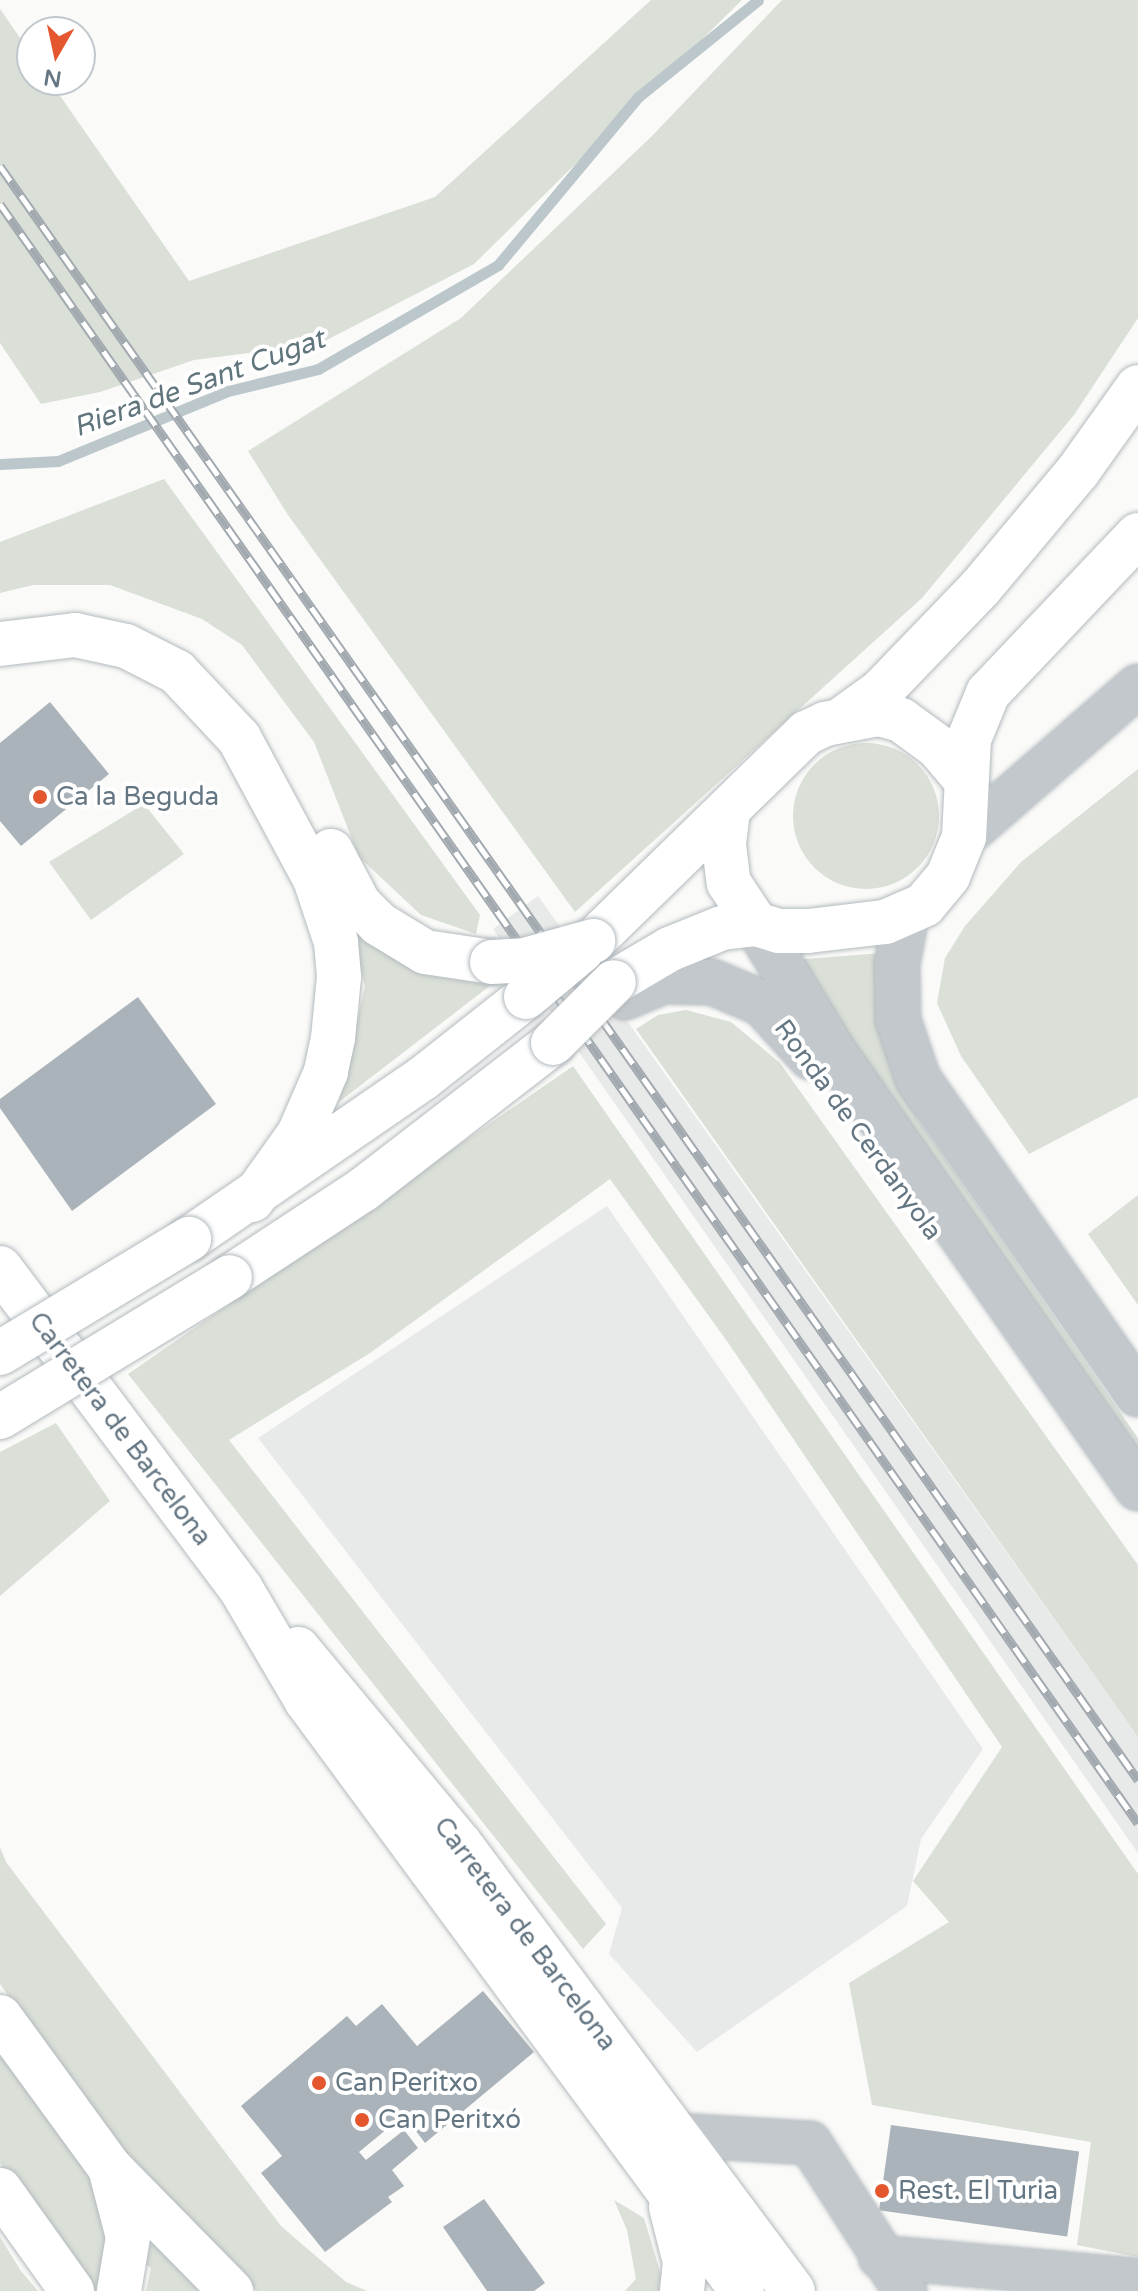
<!DOCTYPE html>
<meta charset="utf-8">
<style>
body{margin:0}
#map{position:relative;width:1138px;height:2291px;overflow:hidden;background:#fafaf8;font-family:"Varela Round",sans-serif}
div>[style]{position:absolute}
.built>*{inset:0;background:#e8e9e9}
.green>*{inset:0;background:#dadfd7}
.round{border-radius:50%}
.stream>*{height:11px;margin:-5.5px;padding:0 5.5px;transform-origin:5.5px;border-radius:5.5px;background:#bbc7cb}
.building>*{inset:0;background:#aab3b9;transform-origin:0 0}
.roads{filter:drop-shadow(0 0 2px #b3babf) drop-shadow(0 0 2px #b3babf)}
.minor>*{height:42px;margin:-21px;padding:0 21px;transform-origin:21px;border-radius:21px;background:#c3c8cc}
.tertiary>*{height:44px;margin:-22px;padding:0 22px;transform-origin:22px;border-radius:22px;background:#c3c8cc}
.secondary>*{height:44px;margin:-22px;padding:0 22px;transform-origin:22px;border-radius:22px;background:#fff}
.motorway>*{height:44px;margin:-22px;padding:0 22px;transform-origin:22px;border-radius:22px;background:#fff}
.rail>*{height:9px;margin-top:-4.5px;transform-origin:0;background:repeating-linear-gradient(90deg,#fff 0 18px,#a2aab0 0 36px);box-sizing:border-box;border-block:2px solid #a2aab0}
.bridges{filter:drop-shadow(0 0 2px #b3babf) drop-shadow(0 0 2px #b3babf)}
.secondary-bridge>*{height:44px;margin:-22px;padding:0 22px;transform-origin:22px;border-radius:22px;background:#fff}
.dots>*{width:22px;height:22px;translate:-50% -50%;box-sizing:border-box;border:4px solid #fff;border-radius:50%}
span{translate:-50% -50%;white-space:nowrap;text-align:center;line-height:1.15;-webkit-text-stroke:8px #fff;paint-order:stroke}
.poi-label{font-size:26px;color:#657683}
.left{translate:0 -50%;text-align:left}
.street-label{font-size:26px;color:#657683}
.water-label{font-size:28px;color:#60757c;font-style:italic}
.north{position:absolute;left:16px;top:16px;width:80px;height:80px;box-sizing:border-box;background:#fff;border:2px solid #c1c8cd;border-radius:50%;rotate:189deg;font-size:22px;font-weight:700;line-height:32px;text-align:center;color:#657683}
.north::after{content:'';display:block;margin:auto;width:28px;height:36px;background:#e4572e;clip-path:polygon(50% 0,100% 100%,50% 72%,0 100%)}
</style>
<div id="map">
<div class="built">
<div style="clip-path:polygon(538px 896px,1138px 1737px,1138px 1853px,493px 929px)"></div>
<div style="clip-path:polygon(607px 1206px,983px 1749px,921px 1839px,907px 1906px,697px 2052px,609px 1954px,622px 1908px,258px 1438px)"></div>
</div>
<div class="green">
<div style="clip-path:polygon(651px 0,742px 0,474px 264px,319px 344px,194px 360px,100px 392px,41px 404px,0 343px,0 9px,32px 55px,32px 80px,49px 80px,189px 281px,435px 197px)"></div>
<div style="clip-path:polygon(782px 0,1138px 0,1138px 318px,1074px 415px,922px 598px,575px 912px,288px 515px,248px 451px,461px 318px,652px 136px)"></div>
<div style="clip-path:polygon(164px 479px,480px 915px,476px 934px,421px 915px,359px 857px,314px 742px,242px 645px,202px 619px,110px 585px,33px 585px,0 593px,0 542px)"></div>
<div class="round" style="left:793px;top:743px;width:146px;height:146px"></div>
<div style="clip-path:polygon(1138px 769px,1138px 1097px,1029px 1154px,961px 1056px,937px 1003px,945px 958px,965px 926px,1021px 862px)"></div>
<div style="clip-path:polygon(144px 804px,184px 854px,91px 920px,49px 862px)"></div>
<div style="clip-path:polygon(349px 920px,421px 974px,491px 985px,339px 1102px,365px 986px)"></div>
<div style="clip-path:polygon(881px 953px,890px 1059px,918px 1120px,1138px 1438px,1138px 1467px,793px 960px)"></div>
<div style="clip-path:polygon(686px 1010px,731px 1022px,780px 1063px,1138px 1565px,1138px 1737px,636px 1029px,658px 1015px)"></div>
<div style="clip-path:polygon(573px 1066px,1138px 1874px,1138px 2257px,1077px 2245px,1091px 2142px,872px 2105px,849px 1983px,949px 1922px,913px 1881px,1002px 1747px,729px 1344px,610px 1179px,370px 1353px,229px 1440px,606px 1924px,583px 1949px,128px 1374px)"></div>
<div style="clip-path:polygon(1138px 1195px,1138px 1305px,1088px 1234px)"></div>
<div style="clip-path:polygon(56px 1423px,110px 1501px,0 1596px,0 1452px)"></div>
<div style="clip-path:polygon(0 1847px,6px 1862px,281px 2226px,346px 2282px,367px 2291px,257px 2291px,135px 2169px,0 1984px)"></div>
<div style="clip-path:polygon(0 2043px,95px 2178px,112px 2243px,95px 2291px,17px 2192px,0 2163px)"></div>
<div style="clip-path:polygon(614px 2200px,644px 2218px,661px 2275px,659px 2291px,625px 2291px,636px 2279px,627px 2230px)"></div>
<div style="clip-path:polygon(0 2237px,21px 2271px,38px 2291px,0 2291px)"></div>
<div style="clip-path:polygon(155px 2244px,206px 2291px,146px 2291px,151px 2268px,146px 2265px,150px 2245px)"></div>
</div>
<div class="stream">
<div style="left:0;top:464px;width:58px;rotate:-3deg"></div>
<div style="left:58px;top:461px;width:184px;rotate:-22.4deg"></div>
<div style="left:228px;top:391px;width:93px;rotate:-13.7deg"></div>
<div style="left:318px;top:369px;width:208px;rotate:-30deg"></div>
<div style="left:498px;top:265px;width:219px;rotate:-50.2deg"></div>
<div style="left:638px;top:97px;width:154px;rotate:-38.9deg"></div>
</div>
<div class="building">
<div style="clip-path:polygon(50px 702px,109px 774px,21px 846px,0 821px,0 743px)"></div>
<div style="clip-path:polygon(138px 997px,216px 1104px,72px 1211px,0 1108px,0 1099px)"></div>
<div style="clip-path:polygon(483px 1991px,534px 2052px,425px 2143px,404px 2115px,359px 2152px,366px 2160px,404px 2130px,418px 2148px,392px 2170px,404px 2186px,388px 2197px,392px 2202px,325px 2252px,261px 2173px,282px 2156px,241px 2106px,347px 2016px,356px 2026px,382px 2004px,417px 2046px)"></div>
<div style="left:891px;top:2125px;width:190px;height:86px;rotate:8deg"></div>
<div style="clip-path:polygon(484px 2199px,545px 2283px,534px 2291px,487px 2291px,443px 2227px)"></div>
</div>
<div class="roads">
<div class="minor">
<div style="left:964px;top:837px;width:230px;rotate:-41deg"></div>
<div style="left:678px;top:2135px;width:132px;rotate:3.5deg"></div>
<div style="left:810px;top:2143px;width:176px;rotate:57.3deg"></div>
<div style="left:880px;top:2257px;width:259px;rotate:5.1deg"></div>
</div>
<div class="tertiary">
<div style="left:906px;top:916px;width:49px;rotate:100.6deg"></div>
<div style="left:897px;top:964px;width:56px;rotate:89deg"></div>
<div style="left:898px;top:1020px;width:62px;rotate:71.3deg"></div>
<div style="left:918px;top:1079px;width:384px;rotate:55.1deg"></div>
<div style="left:756px;top:924px;width:149px;rotate:58.8deg"></div>
<div style="left:833px;top:1051px;width:533px;rotate:55.09deg"></div>
<div style="left:625px;top:997px;width:41px;rotate:-22.8deg"></div>
<div style="left:663px;top:981px;width:49px;rotate:1.2deg"></div>
<div style="left:712px;top:982px;width:54px;rotate:22.8deg"></div>
<div style="left:762px;top:1003px;width:73px;rotate:47.8deg"></div>
</div>
<div class="secondary">
<div style="left:0;top:644px;width:76px;rotate:-6.8deg"></div>
<div style="left:75px;top:635px;width:52px;rotate:12.2deg"></div>
<div style="left:126px;top:646px;width:57px;rotate:27deg"></div>
<div style="left:177px;top:672px;width:91px;rotate:46.8deg"></div>
<div style="left:239px;top:738px;width:160px;rotate:61.7deg"></div>
<div style="left:315px;top:879px;width:66px;rotate:71.6deg"></div>
<div style="left:336px;top:942px;width:35px;rotate:85deg"></div>
<div style="left:339px;top:977px;width:61px;rotate:95.6deg"></div>
<div style="left:333px;top:1038px;width:35px;rotate:102deg"></div>
<div style="left:326px;top:1072px;width:68px;rotate:113.5deg"></div>
<div style="left:299px;top:1134px;width:81px;rotate:125.5deg"></div>
<div style="left:845px;top:717px;width:44px;rotate:-35.8deg"></div>
<div style="left:881px;top:691px;width:144px;rotate:-46.1deg"></div>
<div style="left:981px;top:587px;width:151px;rotate:-50.1deg"></div>
<div style="left:1078px;top:471px;width:103px;rotate:-54.5deg"></div>
<div style="left:728px;top:811px;width:34px;rotate:97deg"></div>
<div style="left:724px;top:845px;width:38px;rotate:83deg"></div>
<div style="left:729px;top:883px;width:49px;rotate:56.6deg"></div>
<div style="left:331px;top:851px;width:60px;rotate:62.2deg"></div>
<div style="left:359px;top:904px;width:28px;rotate:45deg"></div>
<div style="left:379px;top:924px;width:54px;rotate:31.3deg"></div>
<div style="left:425px;top:952px;width:68px;rotate:8.5deg"></div>
<div style="left:593px;top:941px;width:298px;rotate:-44.3deg"></div>
<div style="left:806px;top:733px;width:21px;rotate:-25deg"></div>
<div style="left:825px;top:724px;width:55px;rotate:-10.5deg"></div>
<div style="left:879px;top:714px;width:23px;rotate:15deg"></div>
<div style="left:901px;top:720px;width:46px;rotate:36.1deg"></div>
<div style="left:938px;top:747px;width:40px;rotate:50deg"></div>
<div style="left:614px;top:982px;width:65px;rotate:-30.5deg"></div>
<div style="left:670px;top:949px;width:56px;rotate:-22deg"></div>
<div style="left:722px;top:928px;width:34px;rotate:-7deg"></div>
<div style="left:756px;top:924px;width:24px;rotate:17deg"></div>
<div style="left:779px;top:931px;width:29px"></div>
<div style="left:808px;top:931px;width:78px;rotate:-6.7deg"></div>
<div style="left:885px;top:922px;width:43px;rotate:-23.6deg"></div>
<div style="left:924px;top:905px;width:38px;rotate:-50deg"></div>
<div style="left:948px;top:876px;width:42px;rotate:-67.7deg"></div>
<div style="left:964px;top:837px;width:98px;rotate:-87.1deg"></div>
<div style="left:969px;top:739px;width:50px;rotate:-67.6deg"></div>
<div style="left:988px;top:693px;width:218px;rotate:-46.5deg"></div>
<div style="left:189px;top:1239px;width:283px;rotate:-34.5deg"></div>
<div style="left:422px;top:1079px;width:132px;rotate:-38.3deg"></div>
<div style="left:0;top:1268px;width:401px;rotate:53.1deg"></div>
<div style="left:241px;top:1589px;width:129px;rotate:59.6deg"></div>
<div style="left:306px;top:1700px;width:734px;rotate:53.58deg"></div>
<div style="left:230px;top:1277px;width:160px;rotate:-33.3deg"></div>
<div style="left:364px;top:1189px;width:239px;rotate:-37.7deg"></div>
<div style="left:298px;top:1649px;width:254px;rotate:50.3deg"></div>
<div style="left:460px;top:1844px;width:557px;rotate:53.32deg"></div>
<div style="left:110px;top:2168px;width:173px;rotate:45.5deg"></div>
<div style="left:0;top:2190px;width:124px;rotate:54.5deg"></div>
<div style="left:671px;top:2207px;width:57px;rotate:75.7deg"></div>
<div style="left:685px;top:2262px;width:29px;rotate:96deg"></div>
</div>
<div class="motorway">
<div style="left:0;top:2017px;width:187px;rotate:53.9deg"></div>
<div style="left:110px;top:2168px;width:71px;rotate:75.4deg"></div>
<div style="left:128px;top:2237px;width:55px;rotate:99.5deg"></div>
</div>
</div>
<div class="rail">
<div style="left:0;top:166px;width:1975px;rotate:54.81deg"></div>
<div style="left:0;top:204px;width:1979px;rotate:54.9deg"></div>
</div>
<div class="bridges">
<div class="secondary-bridge">
<div style="left:492px;top:962px;width:33px;rotate:-3deg"></div>
<div style="left:525px;top:960px;width:71px;rotate:-15.6deg"></div>
<div style="left:526px;top:997px;width:73px;rotate:-40deg"></div>
<div style="left:553px;top:1043px;width:86px;rotate:-45deg"></div>
<div style="left:0;top:1353px;width:221px;rotate:-31.1deg"></div>
<div style="left:0;top:1417px;width:269px;rotate:-31.3deg"></div>
</div>
</div>
<div class="dots">
<div style="left:40px;top:797px;background:#e4572e"></div>
<div style="left:319px;top:2083px;background:#e4572e"></div>
<div style="left:362px;top:2120px;background:#e4572e"></div>
<div style="left:882px;top:2191px;background:#e4572e"></div>
</div>
<div class="poi-label">
<span class="left" style="left:56px;top:797px">Ca la Beguda</span>
<span class="left" style="left:335px;top:2083px">Can Peritxo</span>
<span class="left" style="left:378px;top:2120px">Can Peritxó</span>
<span class="left" style="left:898px;top:2191px">Rest. El Turia</span>
</div>
<div class="street-label">
<span style="left:858px;top:1130px;rotate:54deg">Ronda de Cerdanyola</span>
<span style="left:120px;top:1429px;rotate:53deg">Carretera de Barcelona</span>
<span style="left:525px;top:1934px;rotate:53deg">Carretera de Barcelona</span>
</div>
<div class="water-label">
<span style="left:199px;top:383px;rotate:-20deg">Riera de Sant Cugat</span>
</div>
<div class="north">N</div>
</div>
